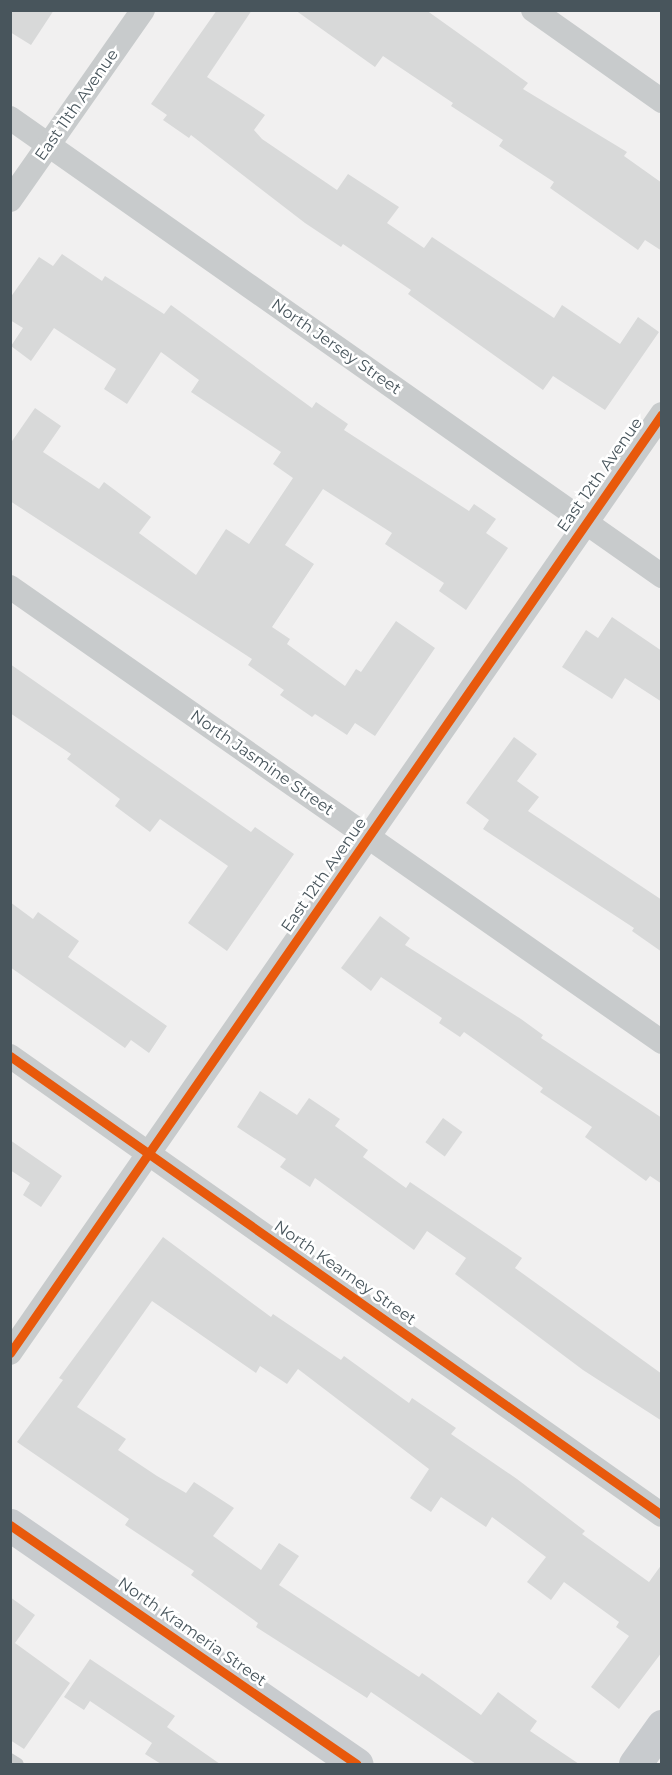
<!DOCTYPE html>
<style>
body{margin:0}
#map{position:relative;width:672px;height:1775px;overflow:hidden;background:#f1f0f0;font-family:Montserrat,sans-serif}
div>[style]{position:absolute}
.building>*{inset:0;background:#d8d9d9;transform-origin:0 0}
.lane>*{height:12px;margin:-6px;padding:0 6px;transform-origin:6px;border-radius:6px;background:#c8cbcc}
.street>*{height:24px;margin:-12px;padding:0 12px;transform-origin:12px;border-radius:12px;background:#c8cbcc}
.secondary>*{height:33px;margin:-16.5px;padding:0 16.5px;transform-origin:16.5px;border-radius:16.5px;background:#c8cbce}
.cycleway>*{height:9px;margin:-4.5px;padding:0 4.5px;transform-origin:4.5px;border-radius:4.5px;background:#e8590c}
span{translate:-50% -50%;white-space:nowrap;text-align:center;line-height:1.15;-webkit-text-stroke:5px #fff;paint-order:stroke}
.street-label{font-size:16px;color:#48555c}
.frame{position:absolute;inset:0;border:12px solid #48555c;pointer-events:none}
</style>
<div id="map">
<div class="building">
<div style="clip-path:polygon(10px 10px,54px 10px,31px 45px,10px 32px)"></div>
<div style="clip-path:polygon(217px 10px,252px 10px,207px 77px,265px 115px,254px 130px,262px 139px,337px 190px,348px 174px,399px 207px,387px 223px,424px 248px,432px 237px,554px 318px,562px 305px,620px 344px,638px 317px,659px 332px,605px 410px,553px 376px,543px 390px,408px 294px,411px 290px,343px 244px,341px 247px,305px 223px,191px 135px,189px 138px,163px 120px,167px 115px,151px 104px)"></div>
<div style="clip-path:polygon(295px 10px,426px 10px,528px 83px,523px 89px,627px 152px,624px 156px,662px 183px,662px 251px,645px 240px,638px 250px,550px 188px,554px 182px,499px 146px,503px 140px,451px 106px,453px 103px,383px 56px,375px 67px)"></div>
<div style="clip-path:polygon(62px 254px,102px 281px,105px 276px,164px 314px,171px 305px,312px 408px,316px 402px,348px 424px,344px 430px,469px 511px,474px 504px,496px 519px,486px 533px,508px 548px,466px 610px,439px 591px,444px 583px,385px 544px,392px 533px,323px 489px,285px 545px,314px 564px,272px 627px,290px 639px,287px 644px,345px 686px,356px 669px,361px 672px,396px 621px,435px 648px,375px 736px,355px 723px,347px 735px,315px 714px,312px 717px,280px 695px,284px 690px,248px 665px,252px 659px,10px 501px,10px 444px,35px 408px,61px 426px,43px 452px,99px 489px,104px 482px,151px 517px,139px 533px,196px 575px,226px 529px,249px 544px,293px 478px,273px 464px,281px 452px,191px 392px,199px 380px,161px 352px,127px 404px,104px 389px,116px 369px,54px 328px,31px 361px,11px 346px,23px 328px,10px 320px,10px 298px,39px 257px,53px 266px)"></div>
<div style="clip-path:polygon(612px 617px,662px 651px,662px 702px,625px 678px,612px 699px,562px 667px,586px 630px,598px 638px)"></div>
<div style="clip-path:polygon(10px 664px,251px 832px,255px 827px,294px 854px,227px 951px,188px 923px,228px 866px,160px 819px,150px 832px,115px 806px,120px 799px,67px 759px,71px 754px,10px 713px)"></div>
<div style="clip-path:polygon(514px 737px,537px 754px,517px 781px,539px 797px,528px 811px,662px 900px,662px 952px,632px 931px,634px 928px,483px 829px,489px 820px,466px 803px)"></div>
<div style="clip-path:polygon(10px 902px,33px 919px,38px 912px,79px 941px,68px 957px,167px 1026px,149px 1053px,131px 1040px,125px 1048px,10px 967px)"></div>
<div style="clip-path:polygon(380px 916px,410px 938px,405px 945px,521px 1019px,543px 1035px,541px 1038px,662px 1118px,662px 1184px,650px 1176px,646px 1181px,585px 1137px,592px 1127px,540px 1092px,543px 1088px,464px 1032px,460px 1037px,439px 1023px,442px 1018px,381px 977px,371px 991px,341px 968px)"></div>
<div style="clip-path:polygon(260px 1091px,297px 1115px,309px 1098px,340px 1119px,335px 1126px,368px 1150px,363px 1157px,406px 1188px,410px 1182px,522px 1258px,515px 1268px,662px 1374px,662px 1421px,583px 1370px,455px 1274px,466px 1258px,427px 1231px,414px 1250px,315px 1178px,310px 1187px,280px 1167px,286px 1159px,237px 1127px)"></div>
<div style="left:443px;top:1118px;width:24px;height:30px;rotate:36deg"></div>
<div style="clip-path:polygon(10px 1140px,62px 1176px,41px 1207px,23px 1195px,30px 1183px,10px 1170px)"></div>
<div style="clip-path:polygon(163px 1237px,271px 1317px,273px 1314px,341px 1360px,344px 1356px,409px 1403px,412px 1398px,456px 1428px,451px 1434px,517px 1479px,585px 1531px,582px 1534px,649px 1582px,662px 1564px,662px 1652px,619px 1709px,591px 1687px,629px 1636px,616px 1627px,619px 1622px,564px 1582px,551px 1600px,527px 1582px,546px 1557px,492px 1517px,486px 1527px,441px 1497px,431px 1512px,410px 1498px,429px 1469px,298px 1369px,287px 1384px,260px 1366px,256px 1373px,152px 1301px,77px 1407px,126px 1439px,118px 1450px,157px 1476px,186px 1493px,194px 1482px,234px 1508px,213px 1536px,261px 1570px,279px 1543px,299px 1556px,279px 1585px,419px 1677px,422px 1673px,481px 1715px,498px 1692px,537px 1721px,530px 1731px,579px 1764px,476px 1764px,371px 1692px,367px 1698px,256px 1627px,258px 1623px,191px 1575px,194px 1571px,125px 1525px,129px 1519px,17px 1442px,63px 1380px,59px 1378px)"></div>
<div style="clip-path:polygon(10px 1597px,35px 1615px,15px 1643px,70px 1683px,24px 1749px,10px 1740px)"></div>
<div style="clip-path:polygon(90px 1659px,175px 1716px,167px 1727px,220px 1764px,161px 1764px,145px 1754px,152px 1743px,90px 1701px,84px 1710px,64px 1697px)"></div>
</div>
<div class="lane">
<div style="left:10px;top:1759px;width:9px;rotate:32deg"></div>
</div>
<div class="street">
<div style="left:533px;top:10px;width:158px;rotate:35.2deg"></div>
<div style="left:10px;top:118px;width:797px;rotate:35.09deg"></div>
<div style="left:10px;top:200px;width:232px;rotate:-55deg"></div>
<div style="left:10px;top:587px;width:795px;rotate:34.91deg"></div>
<div style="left:10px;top:1056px;width:797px;rotate:35.15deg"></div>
<div style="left:10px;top:1353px;width:1143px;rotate:-55.23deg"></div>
</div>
<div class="secondary">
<div style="left:10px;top:1525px;width:421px;rotate:34.6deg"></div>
<div style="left:635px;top:1764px;width:47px;rotate:-54.6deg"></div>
</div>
<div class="cycleway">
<div style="left:10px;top:1056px;width:797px;rotate:35.15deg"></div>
<div style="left:10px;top:1353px;width:1143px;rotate:-55.23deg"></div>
<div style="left:10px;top:1525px;width:421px;rotate:34.6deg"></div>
</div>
<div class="street-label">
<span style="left:77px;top:105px;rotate:-55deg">East 11th Avenue</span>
<span style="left:336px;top:347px;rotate:35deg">North Jersey Street</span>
<span style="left:600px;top:475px;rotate:-55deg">East 12th Avenue</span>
<span style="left:262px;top:763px;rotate:35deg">North Jasmine Street</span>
<span style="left:324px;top:875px;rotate:-55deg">East 12th Avenue</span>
<span style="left:345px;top:1273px;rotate:35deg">North Kearney Street</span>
<span style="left:192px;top:1632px;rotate:35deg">North Krameria Street</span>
</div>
<div class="frame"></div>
</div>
